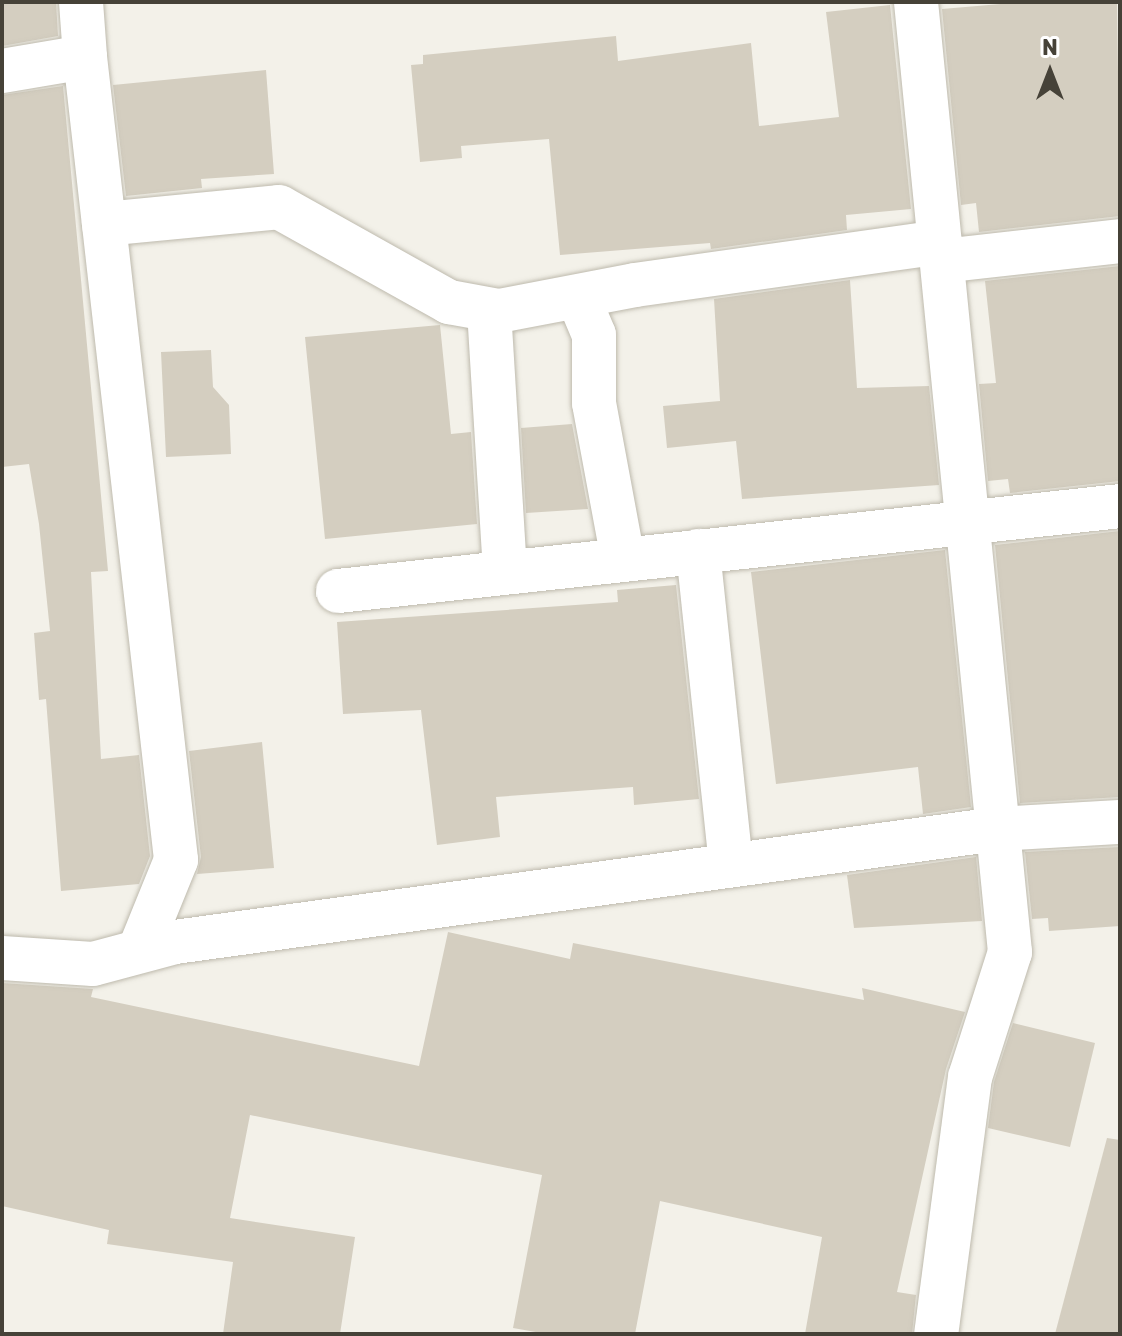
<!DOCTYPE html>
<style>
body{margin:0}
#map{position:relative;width:1122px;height:1336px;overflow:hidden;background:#f3f1e9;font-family:Rubik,sans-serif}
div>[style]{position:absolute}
.building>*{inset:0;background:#d4cec0}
.roads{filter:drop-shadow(0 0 2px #bebaad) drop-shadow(0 0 2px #bebaad)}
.street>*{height:44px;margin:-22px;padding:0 22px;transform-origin:22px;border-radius:22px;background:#fff}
span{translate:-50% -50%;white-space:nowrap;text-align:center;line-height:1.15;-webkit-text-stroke:8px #fff;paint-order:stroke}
.frame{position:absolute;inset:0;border:4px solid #464238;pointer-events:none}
.north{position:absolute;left:1010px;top:32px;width:80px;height:80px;-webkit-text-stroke:6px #fff;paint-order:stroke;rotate:0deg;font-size:22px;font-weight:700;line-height:32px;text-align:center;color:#464238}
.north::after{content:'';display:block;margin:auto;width:28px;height:36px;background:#464238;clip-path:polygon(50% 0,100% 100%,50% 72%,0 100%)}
</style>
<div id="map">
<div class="building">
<div style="clip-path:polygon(2px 2px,56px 2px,58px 36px,2px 46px)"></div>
<div style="clip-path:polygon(1025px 2px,1117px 2px,1120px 216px,979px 232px,976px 203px,961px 205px,942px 9px)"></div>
<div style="clip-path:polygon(890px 5px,911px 209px,846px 215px,847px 230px,711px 249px,710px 243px,560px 255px,549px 139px,461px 146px,462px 158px,420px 162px,411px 65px,423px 64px,423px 55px,616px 36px,618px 61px,751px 43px,759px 126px,839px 117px,826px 12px)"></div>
<div style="clip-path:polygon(266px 70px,274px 174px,201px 179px,202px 188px,126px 196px,113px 85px)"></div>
<div style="clip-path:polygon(63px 86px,108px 571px,91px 572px,101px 759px,139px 755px,150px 856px,139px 884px,61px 891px,46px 699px,39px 700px,34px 633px,50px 631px,39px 524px,29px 464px,2px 467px,2px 95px)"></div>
<div style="clip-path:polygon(1120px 266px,1120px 481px,1010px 493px,1008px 479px,988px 481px,979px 384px,996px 383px,985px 281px)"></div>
<div style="clip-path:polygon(850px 280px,857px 388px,929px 386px,939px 485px,742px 499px,736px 441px,667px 448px,663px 406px,720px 401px,714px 299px)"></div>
<div style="clip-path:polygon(440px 325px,451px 434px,471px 432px,477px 524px,325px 539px,305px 337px)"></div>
<div style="clip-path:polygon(211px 350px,213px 387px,229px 405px,231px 454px,166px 457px,161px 352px)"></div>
<div style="clip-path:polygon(572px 424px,588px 509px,526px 513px,521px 428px)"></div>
<div style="clip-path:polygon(1120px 531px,1120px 797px,1020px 803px,995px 545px)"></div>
<div style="clip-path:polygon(945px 550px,971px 807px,923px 814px,918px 767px,776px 784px,751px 572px)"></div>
<div style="clip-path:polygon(676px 585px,699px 799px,634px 805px,633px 787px,496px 797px,500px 837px,437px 845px,421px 710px,343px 714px,337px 622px,618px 602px,617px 590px)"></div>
<div style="clip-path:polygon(262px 742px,274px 868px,197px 874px,201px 857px,189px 751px)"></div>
<div style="clip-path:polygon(1120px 847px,1120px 926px,1049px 931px,1048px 918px,1032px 919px,1025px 852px)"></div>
<div style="clip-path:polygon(976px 857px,982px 921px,854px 928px,847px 875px)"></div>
<div style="clip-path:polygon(448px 932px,570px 959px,573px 943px,864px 1000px,862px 988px,965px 1012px,946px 1069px,897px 1292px,916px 1295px,912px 1334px,805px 1334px,822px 1237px,660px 1201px,635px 1334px,547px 1334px,513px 1328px,542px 1175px,250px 1115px,230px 1218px,355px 1237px,340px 1334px,223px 1334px,233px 1262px,107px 1244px,109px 1230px,2px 1206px,2px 983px,93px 989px,91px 997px,419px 1066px)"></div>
<div style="clip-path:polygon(1013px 1023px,1095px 1043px,1070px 1147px,988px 1128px,994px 1082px)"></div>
<div style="clip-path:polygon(1107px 1138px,1120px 1140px,1120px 1334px,1055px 1334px)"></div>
</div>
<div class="roads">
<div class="street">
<div style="left:81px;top:2px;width:55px;rotate:85.8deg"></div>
<div style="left:916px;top:2px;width:955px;rotate:84.35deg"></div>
<div style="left:1010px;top:952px;width:131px;rotate:107.7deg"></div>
<div style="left:970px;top:1077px;width:259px;rotate:97.5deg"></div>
<div style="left:2px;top:71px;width:84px;rotate:-9.6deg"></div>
<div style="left:85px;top:57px;width:808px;rotate:83.53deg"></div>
<div style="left:176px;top:860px;width:98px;rotate:112.1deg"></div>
<div style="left:104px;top:224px;width:176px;rotate:-5.5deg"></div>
<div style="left:279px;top:207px;width:195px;rotate:29.2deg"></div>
<div style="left:449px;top:302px;width:51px;rotate:10.2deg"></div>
<div style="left:499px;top:311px;width:138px;rotate:-10.8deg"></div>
<div style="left:635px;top:285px;width:308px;rotate:-8deg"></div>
<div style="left:942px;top:261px;width:179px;rotate:-6.4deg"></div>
<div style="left:578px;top:297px;width:41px;rotate:67.2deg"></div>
<div style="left:594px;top:335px;width:68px;rotate:90deg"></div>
<div style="left:594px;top:403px;width:159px;rotate:79.5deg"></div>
<div style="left:489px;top:310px;width:262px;rotate:86.5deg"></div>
<div style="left:698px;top:551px;width:316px;rotate:84deg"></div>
<div style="left:338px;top:591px;width:787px;rotate:-6.2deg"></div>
<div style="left:2px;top:958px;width:91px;rotate:3.8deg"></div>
<div style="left:93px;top:964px;width:85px;rotate:-15deg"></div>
<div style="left:175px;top:942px;width:830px;rotate:-7.83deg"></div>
<div style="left:997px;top:829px;width:123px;rotate:-3.3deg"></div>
</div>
</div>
<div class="frame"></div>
<div class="north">N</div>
</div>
